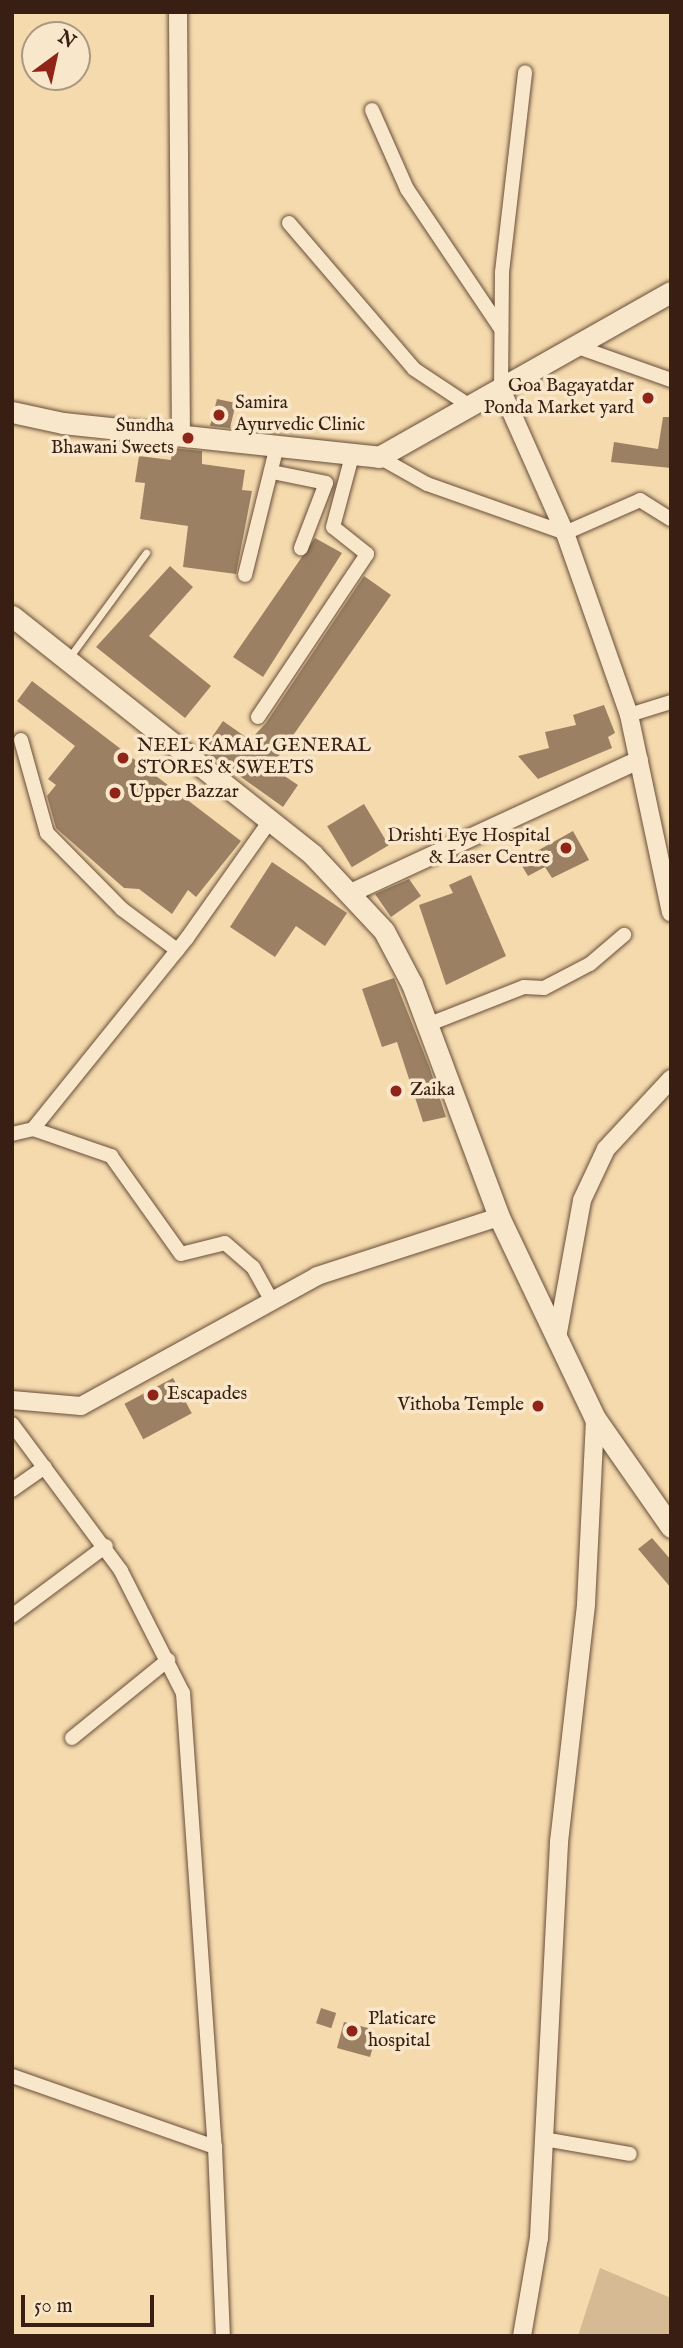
<!DOCTYPE html>
<style>
body{margin:0}
#map{position:relative;width:683px;height:2348px;overflow:hidden;background:#f5daad;font-family:"IM FELL English",serif}
div>[style]{position:absolute}
.green>*{inset:0;background:#d5ba93}
.building>*{inset:0;background:#9b8063;transform-origin:0 0}
.roads{filter:drop-shadow(0 0 2px #684e3a) drop-shadow(0 0 2px #684e3a)}
.service>*{height:7px;margin:-3.5px;padding:0 3.5px;transform-origin:3.5px;border-radius:3.5px;background:#f8e7ca}
.minor>*{height:14px;margin:-7px;padding:0 7px;transform-origin:7px;border-radius:7px;background:#f8e7ca}
.tertiary>*{height:18px;margin:-9px;padding:0 9px;transform-origin:9px;border-radius:9px;background:#f8e7ca}
.secondary>*{height:21px;margin:-10.5px;padding:0 10.5px;transform-origin:10.5px;border-radius:10.5px;background:#f8e7ca}
.dots>*{width:19px;height:19px;translate:-50% -50%;box-sizing:border-box;border:4px solid #f8e7ca;border-radius:50%}
span{translate:-50% -50%;white-space:nowrap;text-align:center;line-height:1.15;-webkit-text-stroke:7px #f8e7ca;paint-order:stroke}
.poi-label{font-size:19px;color:#391f13}
.right{translate:-100% -50%;text-align:right}
.left{translate:0 -50%;text-align:left}
.frame{position:absolute;inset:0;border:14px solid #391f13;pointer-events:none}
.north{position:absolute;left:21px;top:21px;width:70px;height:70px;box-sizing:border-box;background:#f8e7ca;border:2px solid #ac9781;border-radius:50%;rotate:33deg;font-size:19px;font-weight:700;line-height:28px;text-align:center;color:#391f13}
.north::after{content:'';display:block;margin:auto;width:24px;height:32px;background:#8f2418;clip-path:polygon(50% 0,100% 100%,50% 72%,0 100%)}
.scale{position:absolute;left:21px;top:2295px;width:133px;height:32px;box-sizing:border-box;border:4px solid #391f13;border-top:0;padding-left:9px;font-size:21px;line-height:24px;white-space:nowrap;color:#391f13;-webkit-text-stroke:5px #f8e7ca;paint-order:stroke}
</style>
<div id="map">
<div class="green">
<div style="clip-path:polygon(600px 2268px,671px 2298px,671px 2336px,578px 2336px)"></div>
</div>
<div class="building">
<div style="clip-path:polygon(217px 399px,236px 403px,230px 428px,210px 426px)"></div>
<div style="clip-path:polygon(663px 417px,671px 417px,671px 468px,611px 462px,614px 442px,658px 449px)"></div>
<div style="clip-path:polygon(172px 448px,202px 451px,202px 464px,245px 470px,242px 490px,252px 491px,236px 574px,183px 567px,188px 526px,140px 519px,145px 483px,135px 482px,139px 456px,171px 460px)"></div>
<div style="clip-path:polygon(315px 538px,342px 553px,263px 677px,233px 657px)"></div>
<div style="clip-path:polygon(170px 566px,193px 587px,149px 636px,211px 686px,185px 718px,96px 647px)"></div>
<div style="clip-path:polygon(364px 576px,391px 595px,271px 767px,298px 785px,283px 807px,203px 750px,223px 721px,250px 740px,266px 723px)"></div>
<div style="clip-path:polygon(32px 681px,241px 841px,196px 897px,188px 890px,172px 914px,139px 889px,124px 888px,56px 828px,47px 796px,56px 785px,48px 779px,75px 746px,17px 701px)"></div>
<div style="clip-path:polygon(604px 705px,615px 733px,608px 737px,612px 748px,538px 779px,518px 756px,549px 748px,545px 732px,576px 725px,573px 715px)"></div>
<div style="left:364px;top:804px;width:48px;height:43px;rotate:59deg"></div>
<div style="clip-path:polygon(573px 831px,589px 860px,552px 878px,545px 867px,528px 876px,519px 861px)"></div>
<div style="clip-path:polygon(272px 862px,347px 913px,325px 946px,296px 926px,275px 957px,230px 927px)"></div>
<div style="clip-path:polygon(471px 875px,506px 956px,446px 985px,419px 905px,453px 893px,449px 885px)"></div>
<div style="clip-path:polygon(409px 879px,421px 896px,391px 917px,375px 894px)"></div>
<div style="clip-path:polygon(394px 978px,429px 1066px,446px 1117px,423px 1122px,397px 1042px,382px 1047px,362px 989px)"></div>
<div style="left:173px;top:1378px;width:40px;height:55px;rotate:62deg"></div>
<div style="clip-path:polygon(652px 1538px,671px 1560px,671px 1588px,638px 1549px)"></div>
<div style="left:321px;top:2008px;width:16px;height:16px;rotate:18deg"></div>
<div style="clip-path:polygon(344px 2022px,368px 2028px,366px 2037px,375px 2040px,370px 2057px,337px 2048px)"></div>
</div>
<div class="roads">
<div class="service">
<div style="left:68px;top:659px;width:132px;rotate:-53.7deg"></div>
</div>
<div class="minor">
<div style="left:372px;top:110px;width:86px;rotate:66.1deg"></div>
<div style="left:407px;top:189px;width:169px;rotate:56.1deg"></div>
<div style="left:289px;top:223px;width:192px;rotate:49.4deg"></div>
<div style="left:414px;top:369px;width:67px;rotate:33.5deg"></div>
<div style="left:575px;top:346px;width:102px;rotate:19.5deg"></div>
<div style="left:501px;top:389px;width:117px;rotate:-89.5deg"></div>
<div style="left:502px;top:272px;width:201px;rotate:-83.4deg"></div>
<div style="left:379px;top:457px;width:55px;rotate:29.4deg"></div>
<div style="left:427px;top:484px;width:146px;rotate:19.5deg"></div>
<div style="left:565px;top:533px;width:82px;rotate:-23.7deg"></div>
<div style="left:640px;top:500px;width:36px;rotate:32deg"></div>
<div style="left:272px;top:472px;width:55px;rotate:11.5deg"></div>
<div style="left:326px;top:483px;width:70px;rotate:111deg"></div>
<div style="left:245px;top:575px;width:133px;rotate:-76.1deg"></div>
<div style="left:629px;top:715px;width:44px;rotate:-17.2deg"></div>
<div style="left:258px;top:717px;width:196px;rotate:-56.2deg"></div>
<div style="left:367px;top:554px;width:43px;rotate:-141.5deg"></div>
<div style="left:333px;top:527px;width:73px;rotate:-75deg"></div>
<div style="left:21px;top:740px;width:97px;rotate:74.4deg"></div>
<div style="left:47px;top:833px;width:107px;rotate:45.4deg"></div>
<div style="left:122px;top:909px;width:69px;rotate:36.7deg"></div>
<div style="left:427px;top:1025px;width:104px;rotate:-21.4deg"></div>
<div style="left:524px;top:987px;width:20px;rotate:3deg"></div>
<div style="left:544px;top:988px;width:52px;rotate:-27.6deg"></div>
<div style="left:590px;top:964px;width:45px;rotate:-40.5deg"></div>
<div style="left:33px;top:1129px;width:83px;rotate:19.1deg"></div>
<div style="left:111px;top:1156px;width:120px;rotate:54.5deg"></div>
<div style="left:181px;top:1254px;width:45px;rotate:-14deg"></div>
<div style="left:225px;top:1243px;width:37px;rotate:41deg"></div>
<div style="left:253px;top:1267px;width:39px;rotate:61deg"></div>
<div style="left:12px;top:1134px;width:22px;rotate:-13deg"></div>
<div style="left:33px;top:1129px;width:245px;rotate:-51.1deg"></div>
<div style="left:187px;top:938px;width:142px;rotate:-54.7deg"></div>
<div style="left:12px;top:1424px;width:183px;rotate:53.4deg"></div>
<div style="left:121px;top:1571px;width:137px;rotate:63.1deg"></div>
<div style="left:183px;top:1693px;width:455px;rotate:86deg"></div>
<div style="left:215px;top:2147px;width:215px;rotate:-160.7deg"></div>
<div style="left:12px;top:1490px;width:40px;rotate:-34.9deg"></div>
<div style="left:12px;top:1616px;width:117px;rotate:-36.7deg"></div>
<div style="left:72px;top:1738px;width:124px;rotate:-39.1deg"></div>
<div style="left:544px;top:2139px;width:87px;rotate:9.9deg"></div>
<div style="left:215px;top:2147px;width:189px;rotate:87.6deg"></div>
</div>
<div class="tertiary">
<div style="left:178px;top:12px;width:421px;rotate:89.6deg"></div>
<div style="left:501px;top:389px;width:158px;rotate:66deg"></div>
<div style="left:565px;top:533px;width:193px;rotate:70.6deg"></div>
<div style="left:629px;top:715px;width:202px;rotate:78deg"></div>
<div style="left:353px;top:892px;width:315px;rotate:-24.8deg"></div>
<div style="left:557px;top:1338px;width:140px;rotate:-79.7deg"></div>
<div style="left:582px;top:1200px;width:56px;rotate:-64.8deg"></div>
<div style="left:606px;top:1149px;width:96px;rotate:-47.1deg"></div>
<div style="left:12px;top:1400px;width:69px;rotate:5deg"></div>
<div style="left:81px;top:1406px;width:269px;rotate:-28.8deg"></div>
<div style="left:317px;top:1276px;width:191px;rotate:-18deg"></div>
<div style="left:522px;top:2336px;width:99px;rotate:-80.2deg"></div>
<div style="left:539px;top:2238px;width:397px;rotate:-87.1deg"></div>
<div style="left:559px;top:1842px;width:240px;rotate:-83.5deg"></div>
<div style="left:586px;top:1604px;width:186px;rotate:-87.2deg"></div>
</div>
<div class="secondary">
<div style="left:12px;top:412px;width:52px;rotate:12.2deg"></div>
<div style="left:63px;top:423px;width:318px;rotate:6.1deg"></div>
<div style="left:379px;top:457px;width:335px;rotate:-29.5deg"></div>
<div style="left:12px;top:616px;width:383px;rotate:38.4deg"></div>
<div style="left:312px;top:854px;width:105px;rotate:46.9deg"></div>
<div style="left:384px;top:931px;width:60px;rotate:62.2deg"></div>
<div style="left:412px;top:984px;width:249px;rotate:69.5deg"></div>
<div style="left:499px;top:1217px;width:223px;rotate:64.5deg"></div>
<div style="left:595px;top:1418px;width:133px;rotate:55.1deg"></div>
</div>
</div>
<div class="dots">
<div style="left:648px;top:398px;background:#8f2418"></div>
<div style="left:219px;top:415px;background:#8f2418"></div>
<div style="left:188px;top:438px;background:#8f2418"></div>
<div style="left:123px;top:758px;background:#8f2418"></div>
<div style="left:115px;top:793px;background:#8f2418"></div>
<div style="left:566px;top:848px;background:#8f2418"></div>
<div style="left:396px;top:1091px;background:#8f2418"></div>
<div style="left:153px;top:1395px;background:#8f2418"></div>
<div style="left:538px;top:1406px;background:#8f2418"></div>
<div style="left:352px;top:2031px;background:#8f2418"></div>
</div>
<div class="poi-label">
<span class="right" style="left:634px;top:398px">Goa Bagayatdar<br>Ponda Market yard</span>
<span class="left" style="left:235px;top:415px">Samira<br>Ayurvedic Clinic</span>
<span class="right" style="left:174px;top:438px">Sundha<br>Bhawani Sweets</span>
<span class="left" style="left:137px;top:758px">NEEL KAMAL GENERAL<br>STORES &amp; SWEETS</span>
<span class="left" style="left:129px;top:793px">Upper Bazzar</span>
<span class="right" style="left:550px;top:848px">Drishti Eye Hospital<br>&amp; Laser Centre</span>
<span class="left" style="left:410px;top:1091px">Zaika</span>
<span class="left" style="left:167px;top:1395px">Escapades</span>
<span class="right" style="left:524px;top:1406px">Vithoba Temple</span>
<span class="left" style="left:368px;top:2031px">Platicare<br>hospital</span>
</div>
<div class="frame"></div>
<div class="north">N</div>
<div class="scale">50 m</div>
</div>
